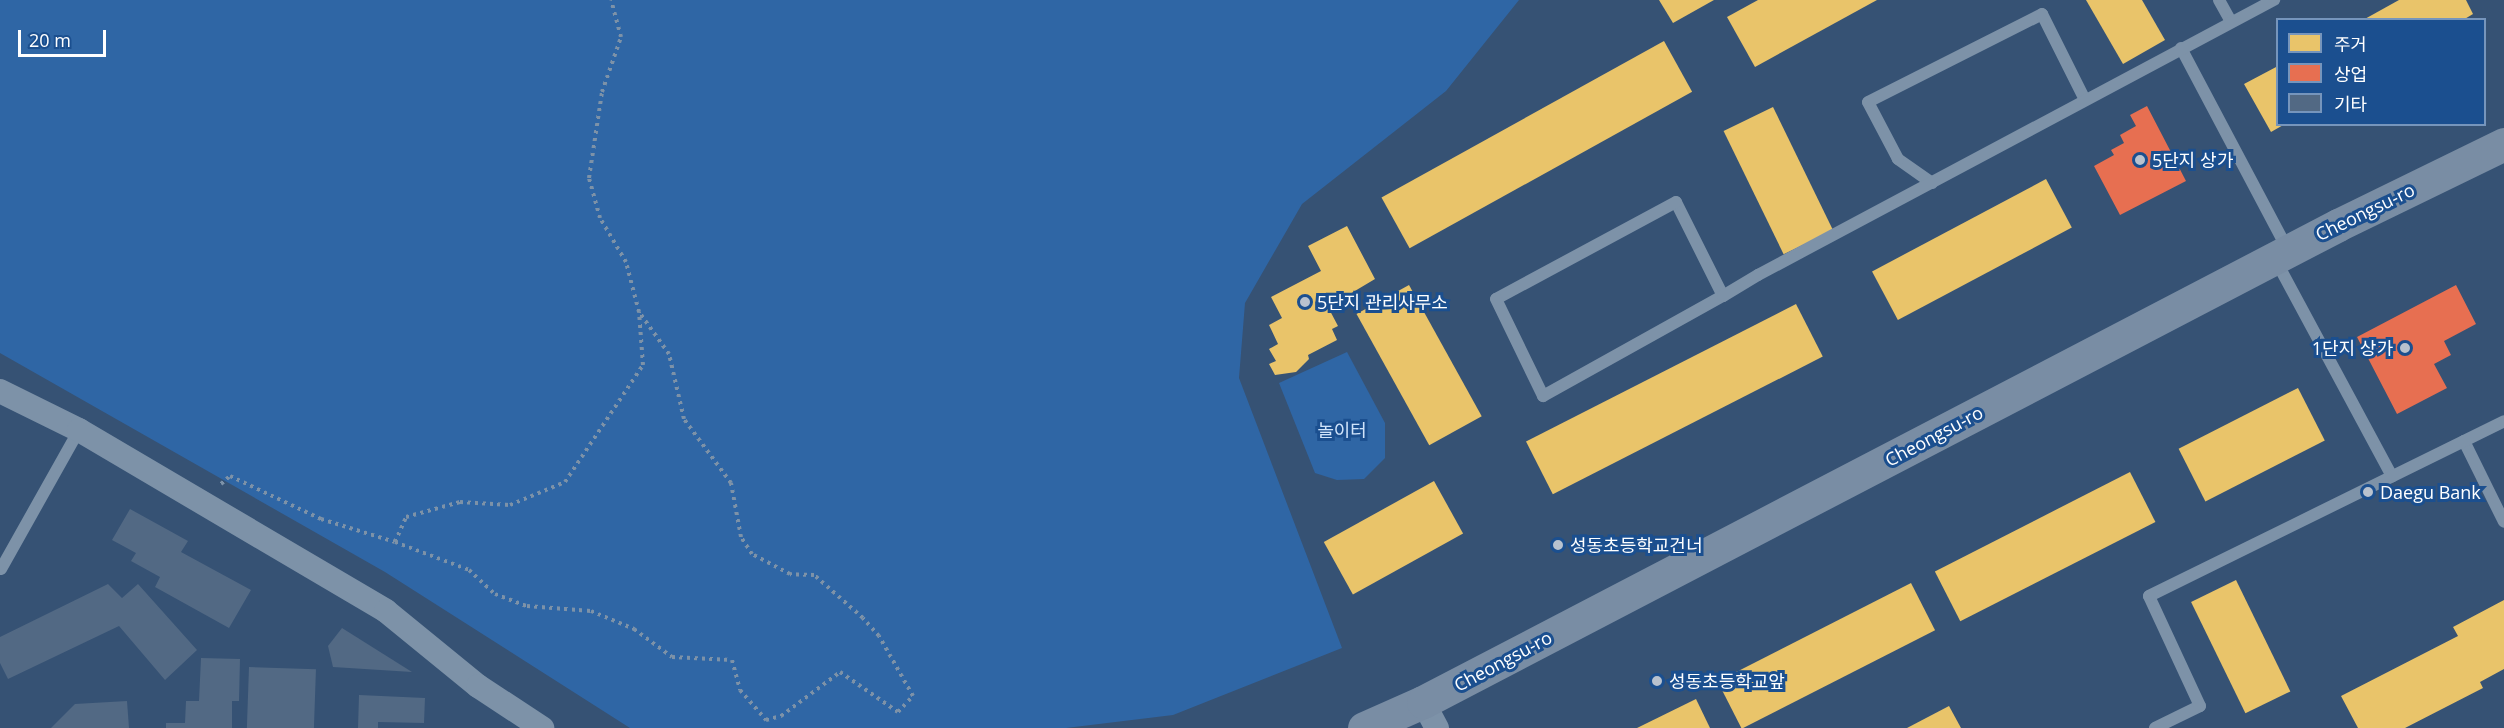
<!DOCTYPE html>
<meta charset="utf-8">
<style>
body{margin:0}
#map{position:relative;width:2504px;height:728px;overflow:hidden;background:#365274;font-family:"Open Sans","Noto Sans KR",sans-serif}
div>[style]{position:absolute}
.green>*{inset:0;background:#2f66a5}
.homes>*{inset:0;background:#e9c46a;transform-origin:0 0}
.shops>*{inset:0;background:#e76f51}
.building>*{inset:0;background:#526984;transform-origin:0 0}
.path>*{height:4px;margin-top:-2px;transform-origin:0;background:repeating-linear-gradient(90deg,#7d92a8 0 3px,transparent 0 7.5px)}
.service>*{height:12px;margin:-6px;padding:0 6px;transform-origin:6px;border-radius:6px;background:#7d92a8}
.minor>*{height:24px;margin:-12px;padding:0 12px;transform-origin:12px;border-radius:12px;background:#7d92a8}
.secondary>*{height:33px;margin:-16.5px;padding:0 16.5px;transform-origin:16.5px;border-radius:16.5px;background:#798da4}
.dots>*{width:16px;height:16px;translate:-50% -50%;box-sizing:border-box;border:3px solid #1b4f8f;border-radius:50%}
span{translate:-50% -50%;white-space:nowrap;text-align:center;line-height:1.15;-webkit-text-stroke:6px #1b4f8f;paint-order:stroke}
.poi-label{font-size:18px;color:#fff}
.left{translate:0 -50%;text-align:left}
.right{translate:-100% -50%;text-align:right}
.street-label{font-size:18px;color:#fff}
.park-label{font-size:18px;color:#cfe3fa}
.legend{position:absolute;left:2276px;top:18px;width:210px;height:108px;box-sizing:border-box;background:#1b4f8f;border:2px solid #7695bc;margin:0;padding:8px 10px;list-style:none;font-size:18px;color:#fff}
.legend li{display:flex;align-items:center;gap:12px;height:30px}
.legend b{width:30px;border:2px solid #7695bc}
.scale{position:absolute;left:18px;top:30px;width:88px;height:27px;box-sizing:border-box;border:3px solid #fff;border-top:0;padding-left:8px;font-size:18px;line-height:21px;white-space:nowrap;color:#fff;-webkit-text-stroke:4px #1b4f8f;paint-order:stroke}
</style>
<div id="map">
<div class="green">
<div style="clip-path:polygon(0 0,1519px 0,1446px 91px,1302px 204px,1245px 303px,1239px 378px,1342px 648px,1173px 715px,1066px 728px,630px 728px,385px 572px,0 353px)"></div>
<div style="clip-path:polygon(1347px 352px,1385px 423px,1385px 458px,1364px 479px,1337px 480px,1315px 473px,1279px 383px)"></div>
</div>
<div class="homes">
<div style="clip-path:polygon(1659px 0,1714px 0,1673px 23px)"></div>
<div style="clip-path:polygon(1758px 0,1877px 0,1755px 67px,1727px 17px)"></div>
<div style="clip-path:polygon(2086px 0,2142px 0,2165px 40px,2123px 64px)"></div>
<div style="clip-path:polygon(2399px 0,2466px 0,2473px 14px,2463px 20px,2363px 20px)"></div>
<div style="left:1664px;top:41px;width:58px;height:323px;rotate:61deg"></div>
<div style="clip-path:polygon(2278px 66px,2278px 124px,2285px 124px,2271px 132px,2244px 84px)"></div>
<div style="left:1773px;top:107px;width:137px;height:55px;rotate:64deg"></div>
<div style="left:2046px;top:179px;width:55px;height:197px;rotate:62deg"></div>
<div style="clip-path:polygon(1347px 226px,1375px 279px,1328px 307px,1338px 326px,1332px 329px,1337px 340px,1308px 355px,1309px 359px,1296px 372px,1275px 375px,1269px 364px,1276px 361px,1269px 349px,1278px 344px,1269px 325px,1282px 318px,1271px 297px,1321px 271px,1308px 246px)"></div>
<div style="left:1409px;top:285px;width:150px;height:60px;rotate:61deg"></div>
<div style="left:1796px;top:304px;width:59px;height:303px;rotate:63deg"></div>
<div style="left:2298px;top:388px;width:59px;height:134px;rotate:63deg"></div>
<div style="left:2130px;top:472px;width:56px;height:219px;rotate:63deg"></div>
<div style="left:1434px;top:481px;width:60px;height:126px;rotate:61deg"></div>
<div style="left:2236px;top:580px;width:124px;height:50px;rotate:64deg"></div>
<div style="left:1911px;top:583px;width:53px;height:217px;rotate:63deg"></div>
<div style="clip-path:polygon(2504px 600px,2504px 669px,2480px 682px,2483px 688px,2405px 728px,2358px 728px,2341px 696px,2458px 636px,2453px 627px)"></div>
<div style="clip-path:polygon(1696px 699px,1710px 728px,1637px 728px)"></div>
<div style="clip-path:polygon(1949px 706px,1961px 728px,1907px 728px)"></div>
</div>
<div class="shops">
<div style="clip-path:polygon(2147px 106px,2186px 181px,2120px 215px,2094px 166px,2114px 155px,2111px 150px,2124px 143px,2120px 135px,2136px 126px,2130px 115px)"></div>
<div style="clip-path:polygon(2456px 285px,2476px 324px,2444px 341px,2451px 355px,2434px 364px,2447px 388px,2397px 414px,2357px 337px)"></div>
</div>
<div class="building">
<div style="clip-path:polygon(130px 509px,188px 541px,181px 552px,251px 590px,229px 628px,155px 587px,160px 577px,131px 561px,136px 553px,112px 540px)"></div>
<div style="clip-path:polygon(108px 584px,122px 598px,138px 584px,197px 650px,165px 680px,119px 626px,8px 679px,0 663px,0 637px)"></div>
<div style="clip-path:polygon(342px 628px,412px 672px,333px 667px,328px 646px)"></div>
<div style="clip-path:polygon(201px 658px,240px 659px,239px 701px,232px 701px,232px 728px,166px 728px,166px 723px,185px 723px,186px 701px,199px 701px)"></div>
<div style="left:249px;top:667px;width:67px;height:61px;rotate:2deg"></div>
<div style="clip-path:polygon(359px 695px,425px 698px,424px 723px,378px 722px,378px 728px,358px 728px)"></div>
<div style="clip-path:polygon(127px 701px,129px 728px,51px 728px,75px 704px)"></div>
</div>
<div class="path">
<div style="left:221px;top:484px;width:12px;rotate:-42deg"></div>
<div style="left:230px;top:476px;width:101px;rotate:25.3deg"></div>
<div style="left:321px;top:519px;width:77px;rotate:17.3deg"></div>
<div style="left:395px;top:542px;width:27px;rotate:-66deg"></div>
<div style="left:406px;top:517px;width:56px;rotate:-15.5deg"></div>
<div style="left:460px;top:502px;width:50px;rotate:3.4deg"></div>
<div style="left:510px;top:505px;width:60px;rotate:-22.7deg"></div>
<div style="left:565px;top:482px;width:141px;rotate:-56.3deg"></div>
<div style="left:643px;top:365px;width:53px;rotate:-94.3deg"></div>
<div style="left:639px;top:312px;width:52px;rotate:-104.6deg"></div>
<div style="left:626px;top:262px;width:51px;rotate:-120.6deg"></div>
<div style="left:600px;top:218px;width:41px;rotate:-105.4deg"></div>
<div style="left:589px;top:178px;width:87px;rotate:-81.4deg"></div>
<div style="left:602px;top:92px;width:58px;rotate:-70.9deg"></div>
<div style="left:621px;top:37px;width:38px;rotate:-105deg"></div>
<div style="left:395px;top:542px;width:79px;rotate:20.7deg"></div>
<div style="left:469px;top:570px;width:35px;rotate:43deg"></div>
<div style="left:495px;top:594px;width:34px;rotate:21deg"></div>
<div style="left:527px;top:606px;width:64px;rotate:4.5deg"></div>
<div style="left:591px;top:611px;width:47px;rotate:22.7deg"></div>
<div style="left:634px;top:629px;width:47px;rotate:36.4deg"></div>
<div style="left:672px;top:657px;width:60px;rotate:2.9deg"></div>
<div style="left:732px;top:660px;width:31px;rotate:75deg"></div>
<div style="left:740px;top:690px;width:40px;rotate:49deg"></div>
<div style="left:766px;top:720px;width:16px;rotate:-15deg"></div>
<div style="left:781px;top:716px;width:74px;rotate:-36.7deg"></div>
<div style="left:840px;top:672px;width:70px;rotate:34.6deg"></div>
<div style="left:898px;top:712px;width:22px;rotate:-47deg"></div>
<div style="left:913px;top:696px;width:69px;rotate:-119.5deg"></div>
<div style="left:879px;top:636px;width:24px;rotate:-132deg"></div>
<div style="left:863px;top:618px;width:65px;rotate:-138.7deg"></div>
<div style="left:814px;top:575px;width:24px;rotate:-178deg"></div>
<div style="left:790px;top:574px;width:43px;rotate:-152.2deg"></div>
<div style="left:752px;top:554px;width:20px;rotate:-123deg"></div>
<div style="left:741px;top:537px;width:55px;rotate:-100.5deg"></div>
<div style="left:731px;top:483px;width:79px;rotate:-126.3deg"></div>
<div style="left:684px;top:419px;width:67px;rotate:-103deg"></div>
<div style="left:669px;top:354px;width:52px;rotate:-125.5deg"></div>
</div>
<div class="service">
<div style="left:2219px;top:0;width:25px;rotate:61deg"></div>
<div style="left:2181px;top:48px;width:229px;rotate:62.1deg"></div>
<div style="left:1932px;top:183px;width:42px;rotate:-144.8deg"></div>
<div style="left:1898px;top:159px;width:64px;rotate:-117.8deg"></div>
<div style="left:1868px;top:102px;width:195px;rotate:-26.8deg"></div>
<div style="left:2042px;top:14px;width:96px;rotate:63.4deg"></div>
<div style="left:2275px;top:259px;width:247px;rotate:61.7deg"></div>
<div style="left:1723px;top:296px;width:105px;rotate:-116.6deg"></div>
<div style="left:1676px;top:202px;width:204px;rotate:151.7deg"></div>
<div style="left:1496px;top:299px;width:108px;rotate:64.1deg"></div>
<div style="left:1543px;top:396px;width:206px;rotate:-29.1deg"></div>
<div style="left:1723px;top:296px;width:41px;rotate:-31deg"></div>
<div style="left:1758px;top:275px;width:585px;rotate:-28.06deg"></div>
<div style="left:2464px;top:441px;width:90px;rotate:63.7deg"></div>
<div style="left:1px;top:569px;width:159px;rotate:-60.7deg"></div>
<div style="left:2155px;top:728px;width:50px;rotate:-26.1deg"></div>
<div style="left:2200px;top:706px;width:121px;rotate:-114.9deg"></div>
<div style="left:2149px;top:596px;width:396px;rotate:-26.2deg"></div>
</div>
<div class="minor">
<div style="left:0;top:391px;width:88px;rotate:26.3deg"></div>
<div style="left:79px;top:430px;width:356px;rotate:30.5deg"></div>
<div style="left:386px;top:611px;width:119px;rotate:39.2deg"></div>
<div style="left:478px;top:686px;width:77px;rotate:33.3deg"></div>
<div style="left:1423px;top:702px;width:30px;rotate:62deg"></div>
</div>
<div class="secondary">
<div style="left:1364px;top:728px;width:64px;rotate:-23.8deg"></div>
<div style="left:1423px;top:702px;width:1032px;rotate:-27.53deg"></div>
<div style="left:2338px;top:225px;width:185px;rotate:-26deg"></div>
</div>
<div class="dots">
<div style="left:2140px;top:160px;background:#b9c2ce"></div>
<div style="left:1305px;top:302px;background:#b9c2ce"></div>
<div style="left:2405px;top:348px;background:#b9c2ce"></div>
<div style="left:2368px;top:492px;background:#b9c2ce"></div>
<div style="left:1558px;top:545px;background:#b9c2ce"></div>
<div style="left:1657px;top:681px;background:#b9c2ce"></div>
</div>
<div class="poi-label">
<span class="left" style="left:2152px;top:160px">5단지 상가</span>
<span class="left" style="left:1317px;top:302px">5단지 관리사무소</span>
<span class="right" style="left:2393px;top:348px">1단지 상가</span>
<span class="left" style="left:2380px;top:492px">Daegu Bank</span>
<span class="left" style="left:1570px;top:545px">성동초등학교건너</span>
<span class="left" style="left:1669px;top:681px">성동초등학교앞</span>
</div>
<div class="street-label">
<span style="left:2365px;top:212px;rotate:-26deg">Cheongsu-ro</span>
<span style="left:1934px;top:436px;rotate:-28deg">Cheongsu-ro</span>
<span style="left:1503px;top:661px;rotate:-28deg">Cheongsu-ro</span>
</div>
<div class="park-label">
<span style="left:1342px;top:430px">놀이터</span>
</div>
<ul class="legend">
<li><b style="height:16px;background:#e9c46a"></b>주거</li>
<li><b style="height:16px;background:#e76f51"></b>상업</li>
<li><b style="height:16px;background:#526984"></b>기타</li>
</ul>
<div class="scale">20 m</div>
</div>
